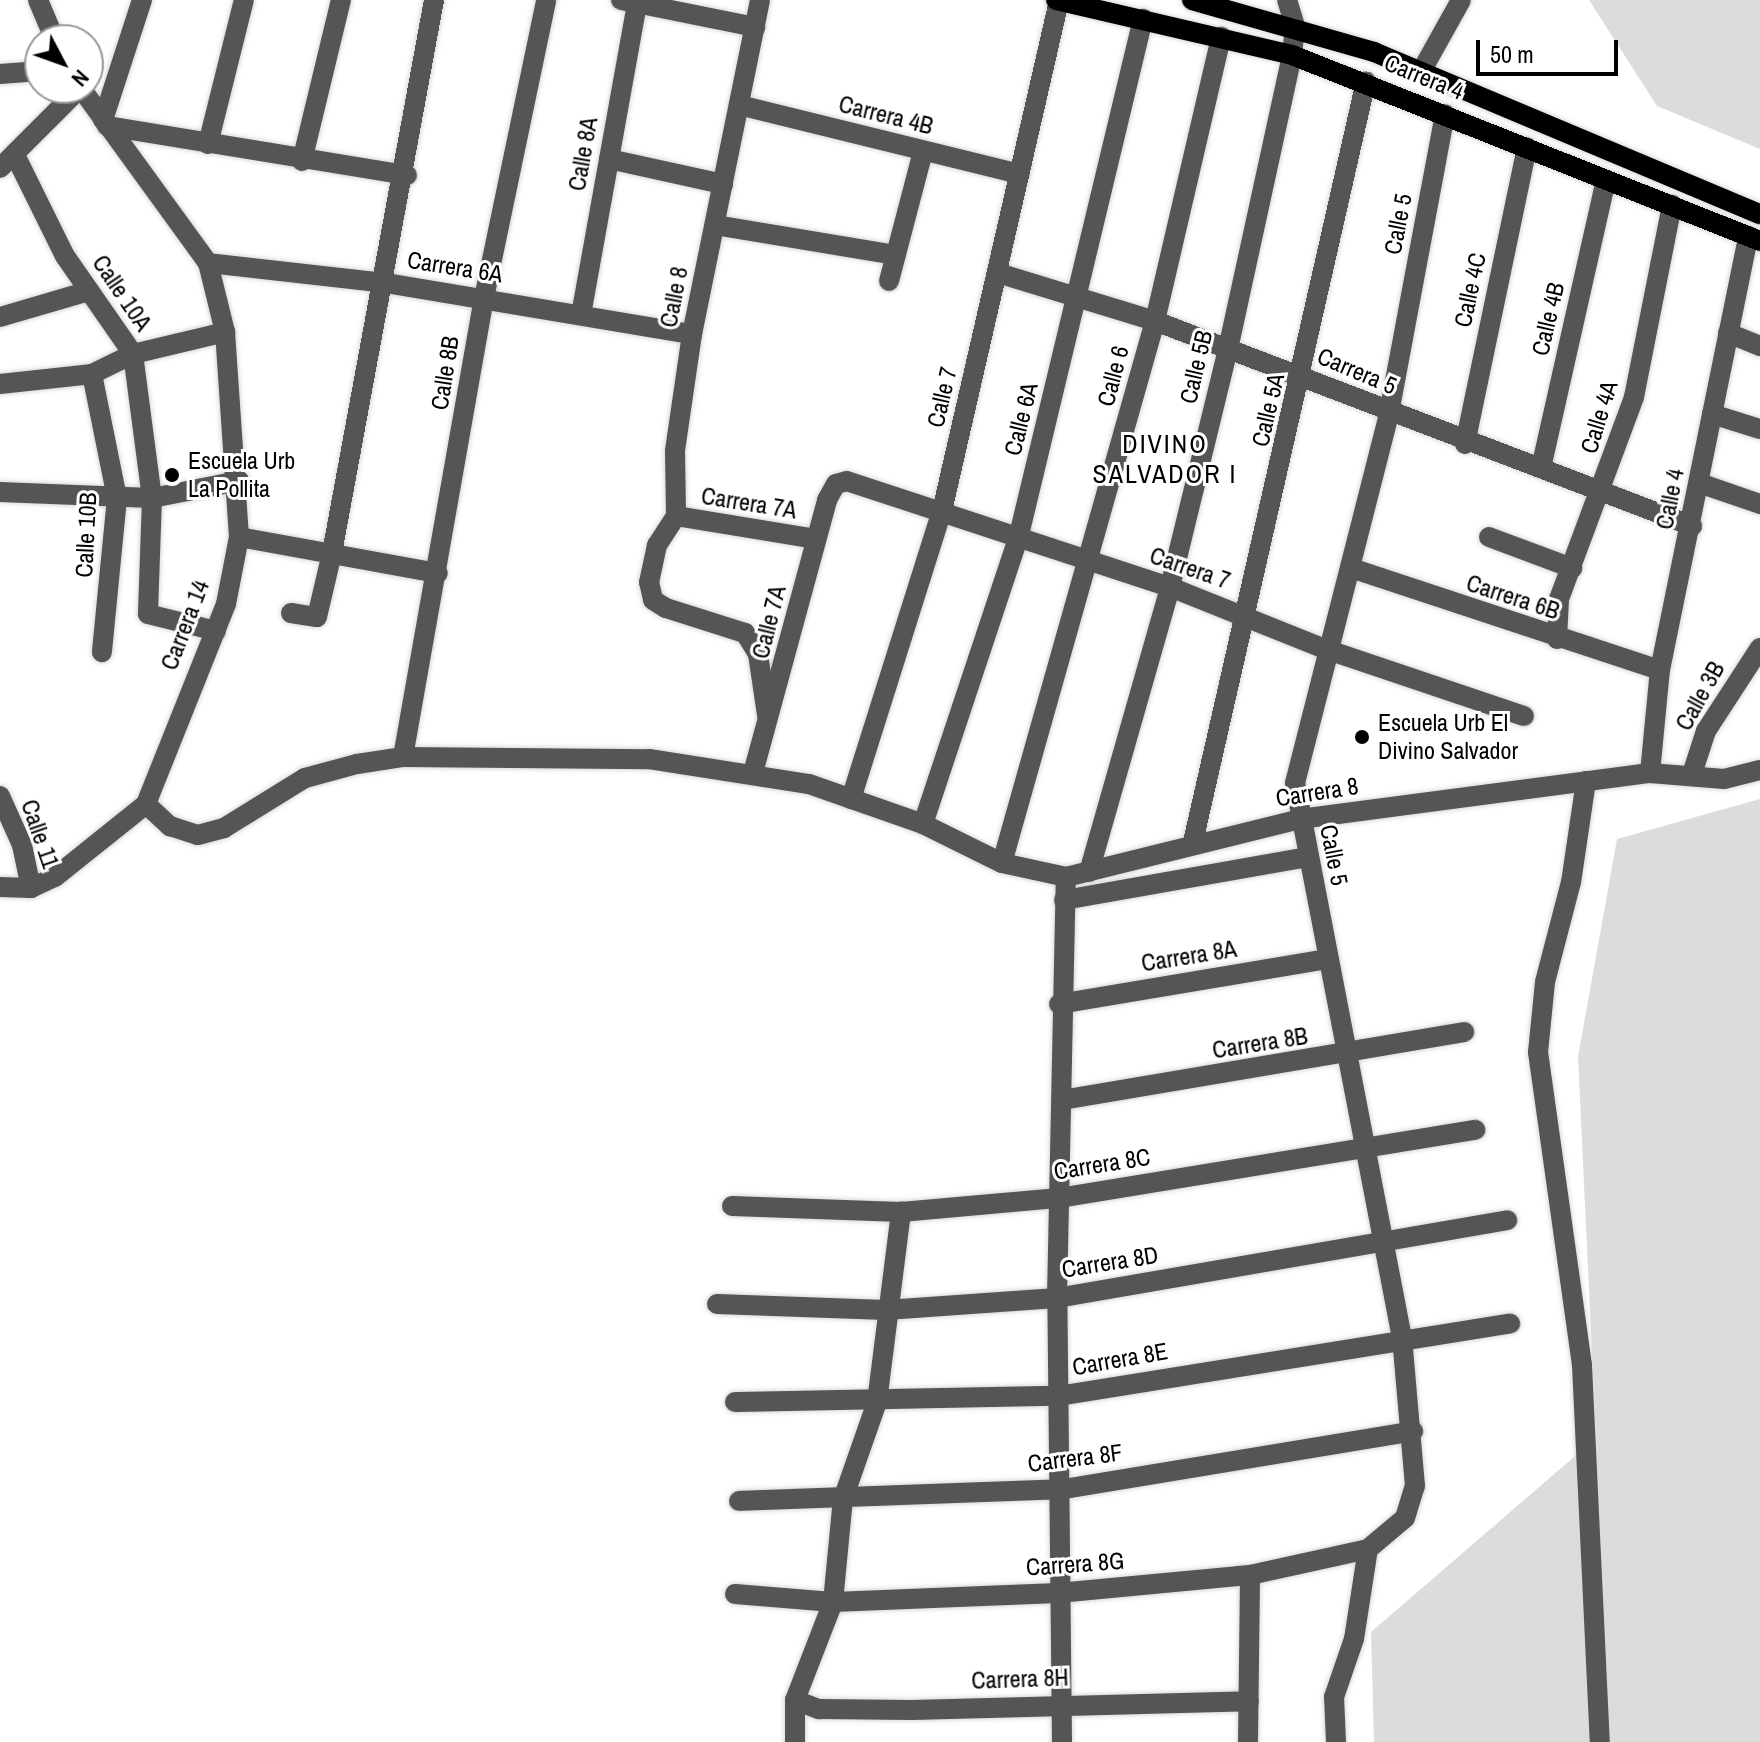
<!DOCTYPE html>
<style>
body{margin:0}
#map{position:relative;width:1760px;height:1742px;overflow:hidden;background:#fff;font-family:"Archivo Narrow",sans-serif}
div>[style]{position:absolute}
.green>*{inset:0;background:#dcdcdc}
.roads{filter:drop-shadow(0 0 2px #dbdbdb) drop-shadow(0 0 2px #dbdbdb)}
.minor>*{height:20px;margin:-10px;padding:0 10px;transform-origin:10px;border-radius:10px;background:#555}
.major>*{height:20px;margin:-10px;padding:0 10px;transform-origin:10px;border-radius:10px;background:#000}
.dots>*{width:22px;height:22px;translate:-50% -50%;box-sizing:border-box;border:4px solid #fff;border-radius:50%}
span{translate:-50% -50%;white-space:nowrap;text-align:center;line-height:1.15;-webkit-text-stroke:6px #fff;paint-order:stroke}
.street-label{font-size:24px;color:#000}
.poi-label{font-size:24px;color:#000}
.left{translate:0 -50%;text-align:left}
.neighbourhood-label{font-size:26px;color:#000;letter-spacing:2px}
.north{position:absolute;left:24px;top:24px;width:80px;height:80px;box-sizing:border-box;background:#fff;border:2px solid #999;border-radius:50%;rotate:131deg;font-size:22px;font-weight:700;line-height:32px;text-align:center;color:#000}
.north::after{content:'';display:block;margin:auto;width:28px;height:36px;background:#000;clip-path:polygon(50% 0,100% 100%,50% 72%,0 100%)}
.scale{position:absolute;left:1476px;top:40px;width:142px;height:36px;box-sizing:border-box;border:4px solid #000;border-top:0;padding-left:10px;font-size:24px;line-height:28px;white-space:nowrap;color:#000;-webkit-text-stroke:6px #fff;paint-order:stroke}
</style>
<div id="map">
<div class="green">
<div style="clip-path:polygon(1589px 0,1760px 0,1760px 149px,1657px 106px)"></div>
<div style="clip-path:polygon(1760px 799px,1760px 1742px,1374px 1742px,1371px 1632px,1596px 1438px,1578px 1057px,1617px 839px)"></div>
</div>
<div class="roads">
<div class="minor">
<div style="left:38px;top:0;width:43px;rotate:67deg"></div>
<div style="left:621px;top:0;width:137px;rotate:11.4deg"></div>
<div style="left:760px;top:0;width:341px;rotate:101.5deg"></div>
<div style="left:692px;top:334px;width:118px;rotate:98.3deg"></div>
<div style="left:675px;top:451px;width:65px;rotate:89.1deg"></div>
<div style="left:676px;top:516px;width:35px;rotate:123deg"></div>
<div style="left:657px;top:545px;width:38px;rotate:102deg"></div>
<div style="left:649px;top:582px;width:18px;rotate:77deg"></div>
<div style="left:653px;top:600px;width:15px;rotate:32deg"></div>
<div style="left:666px;top:608px;width:83px;rotate:17.6deg"></div>
<div style="left:745px;top:633px;width:25px;rotate:58deg"></div>
<div style="left:758px;top:654px;width:62px;rotate:81.6deg"></div>
<div style="left:1421px;top:72px;width:82px;rotate:-60.9deg"></div>
<div style="left:0;top:74px;width:40px;rotate:-4.3deg"></div>
<div style="left:739px;top:105px;width:289px;rotate:13.8deg"></div>
<div style="left:103px;top:120px;width:126px;rotate:-72deg"></div>
<div style="left:107px;top:126px;width:304px;rotate:9.3deg"></div>
<div style="left:208px;top:144px;width:148px;rotate:-76deg"></div>
<div style="left:16px;top:157px;width:110px;rotate:63.7deg"></div>
<div style="left:65px;top:256px;width:119px;rotate:55.2deg"></div>
<div style="left:133px;top:354px;width:145px;rotate:82.5deg"></div>
<div style="left:152px;top:498px;width:116px;rotate:92deg"></div>
<div style="left:148px;top:614px;width:70px;rotate:14deg"></div>
<div style="left:609px;top:159px;width:117px;rotate:12.4deg"></div>
<div style="left:302px;top:161px;width:166px;rotate:-76.4deg"></div>
<div style="left:0;top:168px;width:113px;rotate:-45deg"></div>
<div style="left:715px;top:225px;width:183px;rotate:9.4deg"></div>
<div style="left:208px;top:263px;width:179px;rotate:6.4deg"></div>
<div style="left:386px;top:283px;width:310px;rotate:9.5deg"></div>
<div style="left:998px;top:273px;width:164px;rotate:17deg"></div>
<div style="left:1155px;top:321px;width:575px;rotate:20.89deg"></div>
<div style="left:889px;top:281px;width:134px;rotate:-75.3deg"></div>
<div style="left:581px;top:315px;width:317px;rotate:-79.8deg"></div>
<div style="left:0;top:317px;width:93px;rotate:-16.3deg"></div>
<div style="left:1728px;top:333px;width:35px;rotate:22deg"></div>
<div style="left:92px;top:374px;width:126px;rotate:78.6deg"></div>
<div style="left:117px;top:498px;width:155px;rotate:95.6deg"></div>
<div style="left:0;top:384px;width:93px;rotate:-6.2deg"></div>
<div style="left:92px;top:374px;width:46px;rotate:-26deg"></div>
<div style="left:133px;top:354px;width:95px;rotate:-13.4deg"></div>
<div style="left:1712px;top:414px;width:50px;rotate:17.4deg"></div>
<div style="left:1465px;top:444px;width:303px;rotate:-78.2deg"></div>
<div style="left:1541px;top:468px;width:295px;rotate:-77.3deg"></div>
<div style="left:1699px;top:483px;width:65px;rotate:19deg"></div>
<div style="left:0;top:492px;width:152px;rotate:2.3deg"></div>
<div style="left:152px;top:498px;width:89px;rotate:-11.1deg"></div>
<div style="left:676px;top:516px;width:142px;rotate:9.3deg"></div>
<div style="left:239px;top:537px;width:202px;rotate:10.3deg"></div>
<div style="left:1489px;top:537px;width:89px;rotate:20.5deg"></div>
<div style="left:1351px;top:568px;width:325px;rotate:18.3deg"></div>
<div style="left:291px;top:613px;width:26px;rotate:9deg"></div>
<div style="left:317px;top:617px;width:66px;rotate:-76.8deg"></div>
<div style="left:332px;top:553px;width:562px;rotate:-79.55deg"></div>
<div style="left:1557px;top:639px;width:40px;rotate:-87.1deg"></div>
<div style="left:1559px;top:599px;width:215px;rotate:-69.6deg"></div>
<div style="left:1634px;top:397px;width:196px;rotate:-78.8deg"></div>
<div style="left:403px;top:757px;width:466px;rotate:-80deg"></div>
<div style="left:484px;top:298px;width:304px;rotate:-78.2deg"></div>
<div style="left:753px;top:773px;width:283px;rotate:-74.8deg"></div>
<div style="left:827px;top:500px;width:18px;rotate:-61deg"></div>
<div style="left:836px;top:484px;width:11px;rotate:-15deg"></div>
<div style="left:847px;top:481px;width:340px;rotate:18.2deg"></div>
<div style="left:1170px;top:587px;width:167px;rotate:21.8deg"></div>
<div style="left:1325px;top:649px;width:210px;rotate:18.6deg"></div>
<div style="left:1650px;top:773px;width:103px;rotate:-84.5deg"></div>
<div style="left:1660px;top:670px;width:443px;rotate:-78.5deg"></div>
<div style="left:1692px;top:774px;width:45px;rotate:-72deg"></div>
<div style="left:1706px;top:731px;width:99px;rotate:-57deg"></div>
<div style="left:1586px;top:781px;width:102px;rotate:98.4deg"></div>
<div style="left:1571px;top:882px;width:103px;rotate:104.6deg"></div>
<div style="left:1545px;top:982px;width:70px;rotate:95.7deg"></div>
<div style="left:1538px;top:1052px;width:316px;rotate:82deg"></div>
<div style="left:1582px;top:1365px;width:377px;rotate:87.3deg"></div>
<div style="left:0;top:796px;width:54px;rotate:65.8deg"></div>
<div style="left:22px;top:845px;width:44px;rotate:78.2deg"></div>
<div style="left:851px;top:799px;width:302px;rotate:-72.5deg"></div>
<div style="left:942px;top:511px;width:523px;rotate:-77.08deg"></div>
<div style="left:146px;top:804px;width:33px;rotate:43deg"></div>
<div style="left:170px;top:826px;width:29px;rotate:18deg"></div>
<div style="left:198px;top:835px;width:27px;rotate:-15deg"></div>
<div style="left:224px;top:828px;width:95px;rotate:-31.7deg"></div>
<div style="left:305px;top:778px;width:54px;rotate:-15.1deg"></div>
<div style="left:357px;top:764px;width:47px;rotate:-8.7deg"></div>
<div style="left:403px;top:757px;width:246px;rotate:0.5deg"></div>
<div style="left:649px;top:759px;width:162px;rotate:8.9deg"></div>
<div style="left:809px;top:784px;width:121px;rotate:19.3deg"></div>
<div style="left:923px;top:824px;width:88px;rotate:26.3deg"></div>
<div style="left:1002px;top:863px;width:66px;rotate:12.3deg"></div>
<div style="left:1066px;top:877px;width:241px;rotate:-13.9deg"></div>
<div style="left:1300px;top:819px;width:353px;rotate:-7.5deg"></div>
<div style="left:1650px;top:773px;width:74px;rotate:4.6deg"></div>
<div style="left:1724px;top:779px;width:37px;rotate:-14deg"></div>
<div style="left:923px;top:824px;width:305px;rotate:-71.6deg"></div>
<div style="left:1019px;top:535px;width:531px;rotate:-76.49deg"></div>
<div style="left:1193px;top:842px;width:780px;rotate:-77.19deg"></div>
<div style="left:1002px;top:863px;width:563px;rotate:-74.24deg"></div>
<div style="left:1155px;top:321px;width:292px;rotate:-76.9deg"></div>
<div style="left:1089px;top:872px;width:296px;rotate:-74.1deg"></div>
<div style="left:1170px;top:587px;width:245px;rotate:-76.3deg"></div>
<div style="left:1228px;top:349px;width:301px;rotate:-77.7deg"></div>
<div style="left:1292px;top:55px;width:29px;rotate:-84deg"></div>
<div style="left:1295px;top:26px;width:27px;rotate:-107deg"></div>
<div style="left:0;top:887px;width:31px;rotate:2deg"></div>
<div style="left:31px;top:888px;width:26px;rotate:-25deg"></div>
<div style="left:55px;top:877px;width:117px;rotate:-38.7deg"></div>
<div style="left:146px;top:804px;width:215px;rotate:-68.2deg"></div>
<div style="left:226px;top:604px;width:68px;rotate:-79deg"></div>
<div style="left:239px;top:537px;width:205px;rotate:-93.9deg"></div>
<div style="left:225px;top:332px;width:71px;rotate:-103.8deg"></div>
<div style="left:208px;top:263px;width:216px;rotate:-126deg"></div>
<div style="left:1064px;top:900px;width:247px;rotate:-10deg"></div>
<div style="left:1059px;top:1004px;width:272px;rotate:-9.5deg"></div>
<div style="left:1062px;top:1100px;width:408px;rotate:-9.6deg"></div>
<div style="left:732px;top:1206px;width:169px;rotate:2deg"></div>
<div style="left:901px;top:1212px;width:159px;rotate:-5.1deg"></div>
<div style="left:1059px;top:1198px;width:422px;rotate:-9.3deg"></div>
<div style="left:717px;top:1304px;width:169px;rotate:2deg"></div>
<div style="left:886px;top:1310px;width:171px;rotate:-4deg"></div>
<div style="left:1057px;top:1298px;width:457px;rotate:-9.8deg"></div>
<div style="left:735px;top:1402px;width:323px;rotate:-1.1deg"></div>
<div style="left:1058px;top:1396px;width:458px;rotate:-9.1deg"></div>
<div style="left:739px;top:1501px;width:325px;rotate:-2.1deg"></div>
<div style="left:1064px;top:1489px;width:354px;rotate:-9.4deg"></div>
<div style="left:735px;top:1594px;width:98px;rotate:4.7deg"></div>
<div style="left:833px;top:1602px;width:225px;rotate:-2.3deg"></div>
<div style="left:1058px;top:1593px;width:193px;rotate:-5.4deg"></div>
<div style="left:1250px;top:1575px;width:121px;rotate:-12.4deg"></div>
<div style="left:1368px;top:1549px;width:48px;rotate:-40deg"></div>
<div style="left:1405px;top:1518px;width:34px;rotate:-73deg"></div>
<div style="left:1415px;top:1486px;width:149px;rotate:-95deg"></div>
<div style="left:1402px;top:1338px;width:565px;rotate:-100.91deg"></div>
<div style="left:1295px;top:783px;width:382px;rotate:-75.7deg"></div>
<div style="left:1389px;top:413px;width:304px;rotate:-79.4deg"></div>
<div style="left:795px;top:1700px;width:26px;rotate:21deg"></div>
<div style="left:819px;top:1709px;width:93px;rotate:0.6deg"></div>
<div style="left:912px;top:1710px;width:337px;rotate:-1.5deg"></div>
<div style="left:795px;top:1742px;width:42px;rotate:-90deg"></div>
<div style="left:795px;top:1700px;width:105px;rotate:-68.8deg"></div>
<div style="left:833px;top:1602px;width:103px;rotate:-84.5deg"></div>
<div style="left:843px;top:1499px;width:103px;rotate:-70.7deg"></div>
<div style="left:877px;top:1402px;width:192px;rotate:-82.8deg"></div>
<div style="left:1062px;top:1742px;width:444px;rotate:-90.6deg"></div>
<div style="left:1057px;top:1298px;width:421px;rotate:-88.8deg"></div>
<div style="left:1248px;top:1742px;width:167px;rotate:-89.3deg"></div>
<div style="left:1336px;top:1742px;width:45px;rotate:-92.5deg"></div>
<div style="left:1334px;top:1697px;width:61px;rotate:-71deg"></div>
<div style="left:1354px;top:1639px;width:91px;rotate:-81.2deg"></div>
</div>
<div class="major">
<div style="left:1056px;top:0;width:242px;rotate:13.1deg"></div>
<div style="left:1292px;top:55px;width:504px;rotate:21.67deg"></div>
<div style="left:1192px;top:0;width:189px;rotate:15.9deg"></div>
<div style="left:1374px;top:52px;width:419px;rotate:22.8deg"></div>
</div>
</div>
<div class="dots">
<div style="left:172px;top:475px;background:#000"></div>
<div style="left:1362px;top:737px;background:#000"></div>
</div>
<div class="street-label">
<span style="left:1424px;top:77px;rotate:22deg">Carrera 4</span>
<span style="left:886px;top:115px;rotate:14deg">Carrera 4B</span>
<span style="left:583px;top:154px;rotate:-80deg">Calle 8A</span>
<span style="left:1398px;top:224px;rotate:-79deg">Calle 5</span>
<span style="left:455px;top:267px;rotate:9deg">Carrera 6A</span>
<span style="left:1470px;top:290px;rotate:-78deg">Calle 4C</span>
<span style="left:122px;top:293px;rotate:56deg">Calle 10A</span>
<span style="left:674px;top:297px;rotate:-79deg">Calle 8</span>
<span style="left:1548px;top:319px;rotate:-77deg">Calle 4B</span>
<span style="left:1196px;top:367px;rotate:-77deg">Calle 5B</span>
<span style="left:1357px;top:371px;rotate:23deg">Carrera 5</span>
<span style="left:445px;top:373px;rotate:-81deg">Calle 8B</span>
<span style="left:1113px;top:376px;rotate:-75deg">Calle 6</span>
<span style="left:942px;top:397px;rotate:-77deg">Calle 7</span>
<span style="left:1268px;top:410px;rotate:-77deg">Calle 5A</span>
<span style="left:1599px;top:417px;rotate:-73deg">Calle 4A</span>
<span style="left:1021px;top:419px;rotate:-76deg">Calle 6A</span>
<span style="left:1670px;top:499px;rotate:-79deg">Calle 4</span>
<span style="left:749px;top:503px;rotate:9deg">Carrera 7A</span>
<span style="left:86px;top:535px;rotate:-87deg">Calle 10B</span>
<span style="left:1190px;top:568px;rotate:19deg">Carrera 7</span>
<span style="left:1513px;top:597px;rotate:18deg">Carrera 6B</span>
<span style="left:769px;top:622px;rotate:-76deg">Calle 7A</span>
<span style="left:185px;top:625px;rotate:-69deg">Carrera 14</span>
<span style="left:1700px;top:696px;rotate:-61deg">Calle 3B</span>
<span style="left:1317px;top:792px;rotate:-9deg">Carrera 8</span>
<span style="left:40px;top:834px;rotate:71deg">Calle 11</span>
<span style="left:1334px;top:855px;rotate:79deg">Calle 5</span>
<span style="left:1189px;top:956px;rotate:-9deg">Carrera 8A</span>
<span style="left:1260px;top:1043px;rotate:-9deg">Carrera 8B</span>
<span style="left:1102px;top:1164px;rotate:-9deg">Carrera 8C</span>
<span style="left:1110px;top:1262px;rotate:-9deg">Carrera 8D</span>
<span style="left:1120px;top:1359px;rotate:-10deg">Carrera 8E</span>
<span style="left:1075px;top:1458px;rotate:-7deg">Carrera 8F</span>
<span style="left:1075px;top:1564px;rotate:-4deg">Carrera 8G</span>
<span style="left:1020px;top:1679px;rotate:-2deg">Carrera 8H</span>
</div>
<div class="poi-label">
<span class="left" style="left:188px;top:475px">Escuela Urb<br>La Pollita</span>
<span class="left" style="left:1378px;top:737px">Escuela Urb El<br>Divino Salvador</span>
</div>
<div class="neighbourhood-label">
<span style="left:1165px;top:459px">DIVINO<br>SALVADOR I</span>
</div>
<div class="north">N</div>
<div class="scale">50 m</div>
</div>
